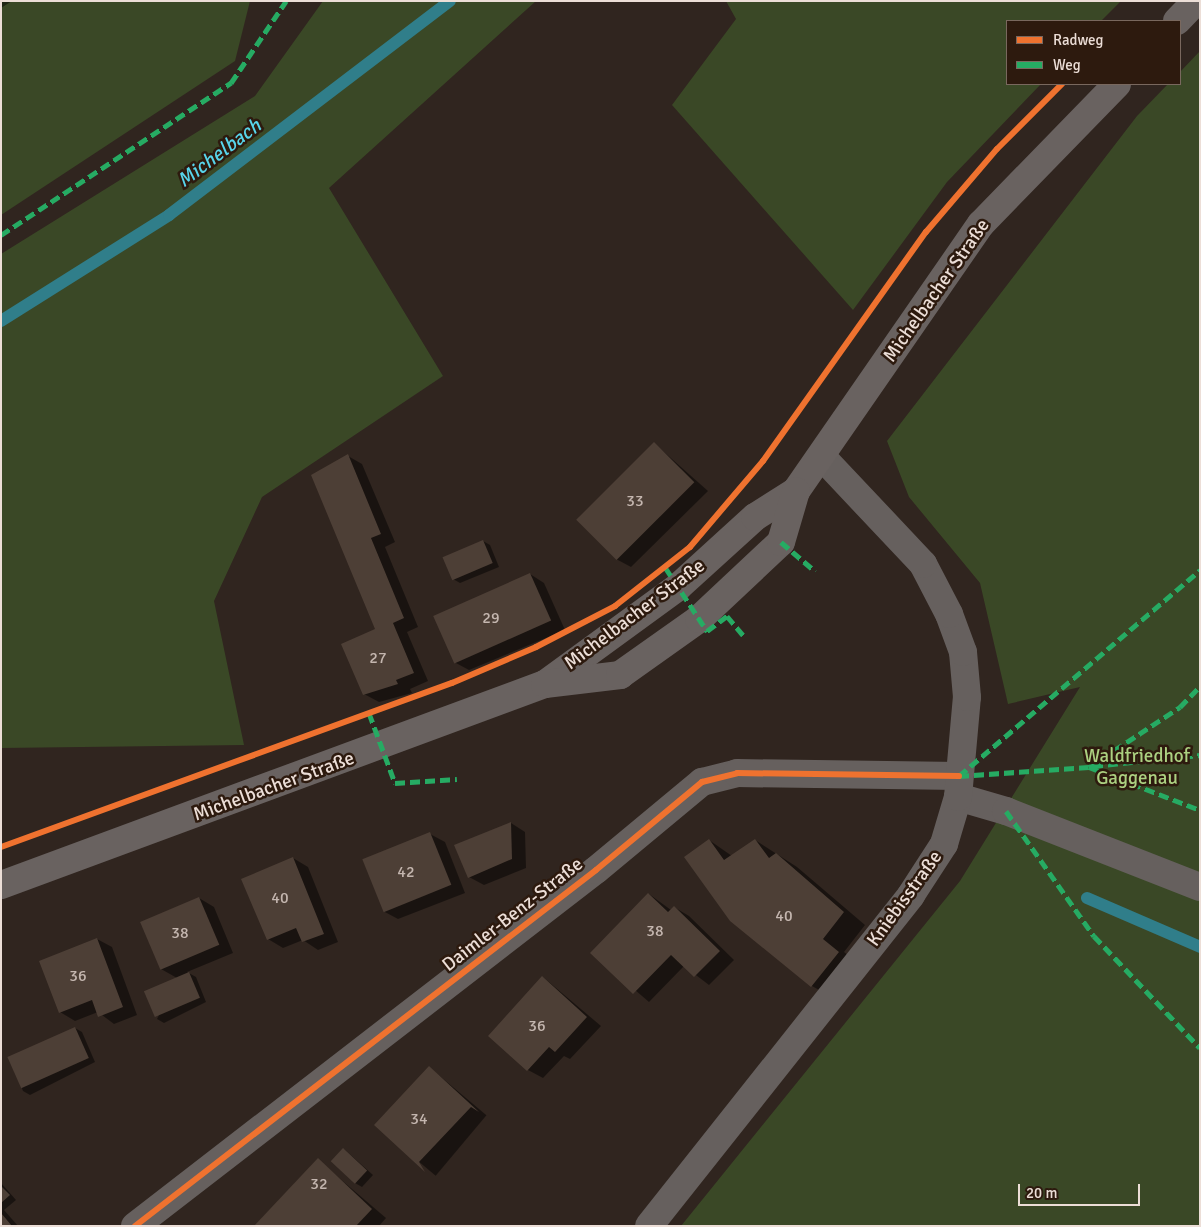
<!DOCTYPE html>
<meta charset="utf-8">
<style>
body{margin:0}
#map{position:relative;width:1201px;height:1227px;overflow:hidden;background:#30251f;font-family:Signika,sans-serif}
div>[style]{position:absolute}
.green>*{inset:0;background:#3a4826}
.shadow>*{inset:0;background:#0007;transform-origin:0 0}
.stream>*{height:12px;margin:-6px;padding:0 6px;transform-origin:6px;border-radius:6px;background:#307e8a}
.building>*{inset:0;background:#4d3f36;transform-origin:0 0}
.street>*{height:28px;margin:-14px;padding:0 14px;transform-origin:14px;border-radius:14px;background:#66605e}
.secondary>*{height:28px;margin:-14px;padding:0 14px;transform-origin:14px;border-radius:14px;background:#696260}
.quiet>*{height:5px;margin-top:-2.5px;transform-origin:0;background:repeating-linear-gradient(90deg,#26ab63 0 10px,transparent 0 15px)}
.cycleway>*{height:6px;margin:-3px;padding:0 3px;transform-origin:3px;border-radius:3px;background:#ef722f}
span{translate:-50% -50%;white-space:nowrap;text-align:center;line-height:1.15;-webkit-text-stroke:5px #2d1a0e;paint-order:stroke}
.number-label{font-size:16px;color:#c4b6af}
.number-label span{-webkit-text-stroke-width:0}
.street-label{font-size:19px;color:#ecded7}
.park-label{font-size:19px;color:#acd181}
.water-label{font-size:20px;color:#58d5eb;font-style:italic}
.frame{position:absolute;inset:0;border:2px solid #ecded7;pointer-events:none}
.legend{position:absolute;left:1006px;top:20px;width:175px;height:65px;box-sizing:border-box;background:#2d1a0e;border:1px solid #79685e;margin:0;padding:6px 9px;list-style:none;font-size:15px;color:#ecded7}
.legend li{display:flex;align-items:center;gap:10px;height:25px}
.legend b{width:25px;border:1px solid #79685e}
.scale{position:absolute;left:1018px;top:1184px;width:122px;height:22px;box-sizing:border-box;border:2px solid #ecded7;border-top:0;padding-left:6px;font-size:15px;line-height:18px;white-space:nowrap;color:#ecded7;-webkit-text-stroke:4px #2d1a0e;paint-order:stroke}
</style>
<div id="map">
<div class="green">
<div style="clip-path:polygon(1px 1px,250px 1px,235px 61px,1px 215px)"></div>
<div style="clip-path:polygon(323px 1px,536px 1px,329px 188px,443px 376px,262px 497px,214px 601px,244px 745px,1px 748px,1px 254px,255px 96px)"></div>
<div style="clip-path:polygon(726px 1px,1121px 1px,1101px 21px,1007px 21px,1007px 84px,1041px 84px,947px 182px,853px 310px,672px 105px,736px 19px)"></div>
<div style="clip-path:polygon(1200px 51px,1200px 1226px,681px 1226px,960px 881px,1080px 687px,1008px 704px,980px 583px,909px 497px,887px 441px,1137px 116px,1168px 84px,1180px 84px,1180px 72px)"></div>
</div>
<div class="shadow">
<div style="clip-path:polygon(1px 1px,12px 1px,1px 8px)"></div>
<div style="clip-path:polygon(655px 444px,708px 491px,631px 567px,616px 559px)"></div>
<div style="clip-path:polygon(348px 456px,362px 464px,395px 542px,385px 547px,418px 627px,407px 632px,428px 681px,410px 689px,412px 693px,379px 702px,364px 694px,376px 629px)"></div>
<div style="clip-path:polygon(483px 541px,490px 545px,499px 567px,460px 583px,453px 579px)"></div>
<div style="clip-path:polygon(530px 574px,544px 583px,565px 630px,469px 670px,454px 662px)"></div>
<div style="clip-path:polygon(511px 823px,525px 832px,526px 868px,484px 885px,469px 877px)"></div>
<div style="clip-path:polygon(430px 834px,445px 842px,465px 893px,398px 919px,383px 911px)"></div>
<div style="clip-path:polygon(709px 840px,732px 856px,755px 840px,797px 867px,865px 925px,844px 952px,860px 965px,833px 998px,812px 986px)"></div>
<div style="clip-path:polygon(293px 858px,308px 867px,338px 942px,318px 950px,303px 940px,283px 948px,268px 939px,242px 880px)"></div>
<div style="clip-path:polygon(649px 894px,671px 910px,674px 907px,689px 916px,734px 960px,709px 985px,684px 966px,649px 1002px,592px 953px)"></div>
<div style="clip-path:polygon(199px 898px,214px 907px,233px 953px,187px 972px,196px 977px,206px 1002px,164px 1023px,157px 1019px,177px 978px,161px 969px)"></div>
<div style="clip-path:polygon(97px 939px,112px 947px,137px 1015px,114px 1024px,98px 1012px,75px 1021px,60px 1012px)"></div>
<div style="clip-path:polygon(543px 977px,601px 1026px,570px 1059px,564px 1056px,543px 1078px,528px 1070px)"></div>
<div style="clip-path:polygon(75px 1028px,82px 1032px,95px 1062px,30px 1095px,23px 1091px,10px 1059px)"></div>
<div style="left:429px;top:1067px;width:75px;height:79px;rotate:40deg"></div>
<div style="clip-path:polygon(344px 1149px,373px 1175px,362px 1187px,355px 1183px)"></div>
<div style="clip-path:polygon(318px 1160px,386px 1218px,379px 1226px,255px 1226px)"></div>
<div style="clip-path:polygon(1px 1183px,16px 1200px,4px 1210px,18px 1226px,1px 1226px)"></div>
</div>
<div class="stream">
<div style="left:1px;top:321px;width:199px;rotate:-32.2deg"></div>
<div style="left:169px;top:215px;width:353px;rotate:-37.3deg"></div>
<div style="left:1087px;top:898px;width:123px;rotate:23.4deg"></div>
</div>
<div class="building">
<div style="left:654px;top:442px;width:57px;height:110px;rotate:45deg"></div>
<div style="clip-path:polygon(348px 454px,381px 534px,371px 538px,404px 618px,393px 623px,414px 673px,396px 680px,398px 684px,363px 695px,341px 644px,375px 629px,311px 475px)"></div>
<div style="left:483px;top:540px;width:25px;height:44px;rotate:67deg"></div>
<div style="left:530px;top:573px;width:52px;height:106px;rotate:66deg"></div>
<div style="clip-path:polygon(511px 822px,512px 859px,468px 878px,454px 845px)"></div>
<div style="left:430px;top:832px;width:57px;height:73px;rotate:68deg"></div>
<div style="clip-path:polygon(709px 839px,724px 860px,755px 839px,769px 858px,776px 853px,844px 912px,823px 939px,839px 952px,811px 987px,730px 921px,684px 857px)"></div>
<div style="clip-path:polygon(293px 857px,324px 934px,302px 942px,296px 928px,267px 940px,241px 879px)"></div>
<div style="clip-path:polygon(648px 893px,668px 912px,674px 906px,720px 951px,694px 977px,671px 955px,633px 994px,590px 953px)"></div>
<div style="left:199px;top:897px;width:52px;height:64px;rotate:67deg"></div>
<div style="clip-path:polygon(97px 938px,123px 1007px,98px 1017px,92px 1000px,59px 1013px,39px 961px)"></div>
<div style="left:189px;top:972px;width:28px;height:49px;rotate:67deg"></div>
<div style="clip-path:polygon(542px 976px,587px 1017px,555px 1052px,549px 1047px,527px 1071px,488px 1036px)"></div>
<div style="left:75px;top:1027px;width:34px;height:74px;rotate:66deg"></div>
<div style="clip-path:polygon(429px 1066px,479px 1112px,471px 1107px,419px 1162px,425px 1172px,374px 1125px)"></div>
<div style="left:343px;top:1148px;width:33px;height:18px;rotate:43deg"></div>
<div style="clip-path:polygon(318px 1158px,372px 1209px,356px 1226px,254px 1226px)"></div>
<div style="clip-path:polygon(1px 1186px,10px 1195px,1px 1203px)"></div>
<div style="clip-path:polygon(1px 1213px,12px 1226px,1px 1226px)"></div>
</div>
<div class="street">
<div style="left:958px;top:797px;width:50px;rotate:16.3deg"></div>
<div style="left:1006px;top:811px;width:208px;rotate:21.4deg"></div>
<div style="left:135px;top:1226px;width:582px;rotate:-37.68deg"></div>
<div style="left:596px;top:870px;width:138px;rotate:-39.7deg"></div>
<div style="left:702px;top:782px;width:36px;rotate:-14deg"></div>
<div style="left:737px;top:773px;width:222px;rotate:0.8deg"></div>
<div style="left:649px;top:1226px;width:422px;rotate:-51.6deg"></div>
<div style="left:911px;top:895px;width:61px;rotate:-57.1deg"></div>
<div style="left:944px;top:844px;width:49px;rotate:-73.4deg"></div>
<div style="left:958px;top:797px;width:100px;rotate:-84.9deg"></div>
<div style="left:967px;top:697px;width:45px;rotate:-95.1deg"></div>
<div style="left:963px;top:652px;width:40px;rotate:-110.2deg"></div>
<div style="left:949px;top:614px;width:56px;rotate:-117.5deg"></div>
<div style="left:923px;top:564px;width:147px;rotate:-133.3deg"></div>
</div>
<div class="secondary">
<div style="left:1177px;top:21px;width:28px;rotate:-46deg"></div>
<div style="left:545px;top:684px;width:165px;rotate:-36.1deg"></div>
<div style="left:678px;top:587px;width:104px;rotate:-42.3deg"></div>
<div style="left:755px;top:517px;width:49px;rotate:-32.4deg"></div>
<div style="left:796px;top:491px;width:325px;rotate:-55.3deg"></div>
<div style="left:981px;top:224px;width:195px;rotate:-45.8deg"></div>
<div style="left:1px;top:885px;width:580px;rotate:-20.28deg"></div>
<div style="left:545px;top:684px;width:76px;rotate:-6.8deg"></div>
<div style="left:620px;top:675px;width:97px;rotate:-35.3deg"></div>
<div style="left:699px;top:619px;width:112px;rotate:-43.2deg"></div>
<div style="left:781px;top:542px;width:53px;rotate:-73.6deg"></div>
</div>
<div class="quiet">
<div style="left:1px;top:235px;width:276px;rotate:-33.5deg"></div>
<div style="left:231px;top:83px;width:99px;rotate:-56.1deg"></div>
<div style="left:781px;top:542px;width:45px;rotate:40.5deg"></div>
<div style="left:665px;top:567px;width:77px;rotate:56.7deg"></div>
<div style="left:707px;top:631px;width:25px;rotate:-37deg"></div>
<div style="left:727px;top:616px;width:25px;rotate:50deg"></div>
<div style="left:369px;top:713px;width:75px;rotate:69.6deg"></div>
<div style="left:395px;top:783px;width:62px;rotate:-3.7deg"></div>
<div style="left:1093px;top:766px;width:108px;rotate:-5.9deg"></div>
<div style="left:1089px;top:767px;width:119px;rotate:21.2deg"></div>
<div style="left:959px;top:776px;width:317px;rotate:-40.5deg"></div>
<div style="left:959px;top:776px;width:130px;rotate:-4deg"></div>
<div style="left:1089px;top:767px;width:109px;rotate:-33.4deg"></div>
<div style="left:1180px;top:707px;width:29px;rotate:-46deg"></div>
<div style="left:1006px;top:811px;width:153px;rotate:54.9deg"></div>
<div style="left:1094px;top:936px;width:154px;rotate:46.6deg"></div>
</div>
<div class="cycleway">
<div style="left:1px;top:847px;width:480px;rotate:-20deg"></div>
<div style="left:452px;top:683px;width:91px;rotate:-23.2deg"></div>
<div style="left:536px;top:647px;width:89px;rotate:-27.4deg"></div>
<div style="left:615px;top:606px;width:95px;rotate:-38.2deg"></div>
<div style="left:690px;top:547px;width:113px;rotate:-49.7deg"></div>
<div style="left:763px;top:461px;width:281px;rotate:-54.6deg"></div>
<div style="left:926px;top:232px;width:109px;rotate:-49.5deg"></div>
<div style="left:997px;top:149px;width:92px;rotate:-45deg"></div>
<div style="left:135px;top:1226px;width:582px;rotate:-37.68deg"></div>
<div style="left:596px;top:870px;width:138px;rotate:-39.7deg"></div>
<div style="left:702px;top:782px;width:36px;rotate:-14deg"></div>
<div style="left:737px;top:773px;width:222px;rotate:0.8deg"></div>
</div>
<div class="number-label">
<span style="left:635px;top:501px">33</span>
<span style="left:491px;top:618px">29</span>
<span style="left:378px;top:658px">27</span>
<span style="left:406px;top:872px">42</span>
<span style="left:280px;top:898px">40</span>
<span style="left:784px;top:916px">40</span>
<span style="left:655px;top:931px">38</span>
<span style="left:180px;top:933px">38</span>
<span style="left:78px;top:976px">36</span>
<span style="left:537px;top:1026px">36</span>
<span style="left:419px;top:1119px">34</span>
<span style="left:319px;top:1184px">32</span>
</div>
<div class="street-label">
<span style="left:937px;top:291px;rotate:-55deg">Michelbacher Straße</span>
<span style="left:635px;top:615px;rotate:-37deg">Michelbacher Straße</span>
<span style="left:274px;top:787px;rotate:-20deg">Michelbacher Straße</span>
<span style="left:905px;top:899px;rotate:-54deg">Kniebisstraße</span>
<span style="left:513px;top:915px;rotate:-38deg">Daimler-Benz-Straße</span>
</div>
<div class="park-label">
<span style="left:1137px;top:768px">Waldfriedhof<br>Gaggenau</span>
</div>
<div class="water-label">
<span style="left:219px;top:153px;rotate:-37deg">Michelbach</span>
</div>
<div class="frame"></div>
<ul class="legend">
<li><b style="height:6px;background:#ef722f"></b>Radweg</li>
<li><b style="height:6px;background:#26ab63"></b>Weg</li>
</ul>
<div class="scale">20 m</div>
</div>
